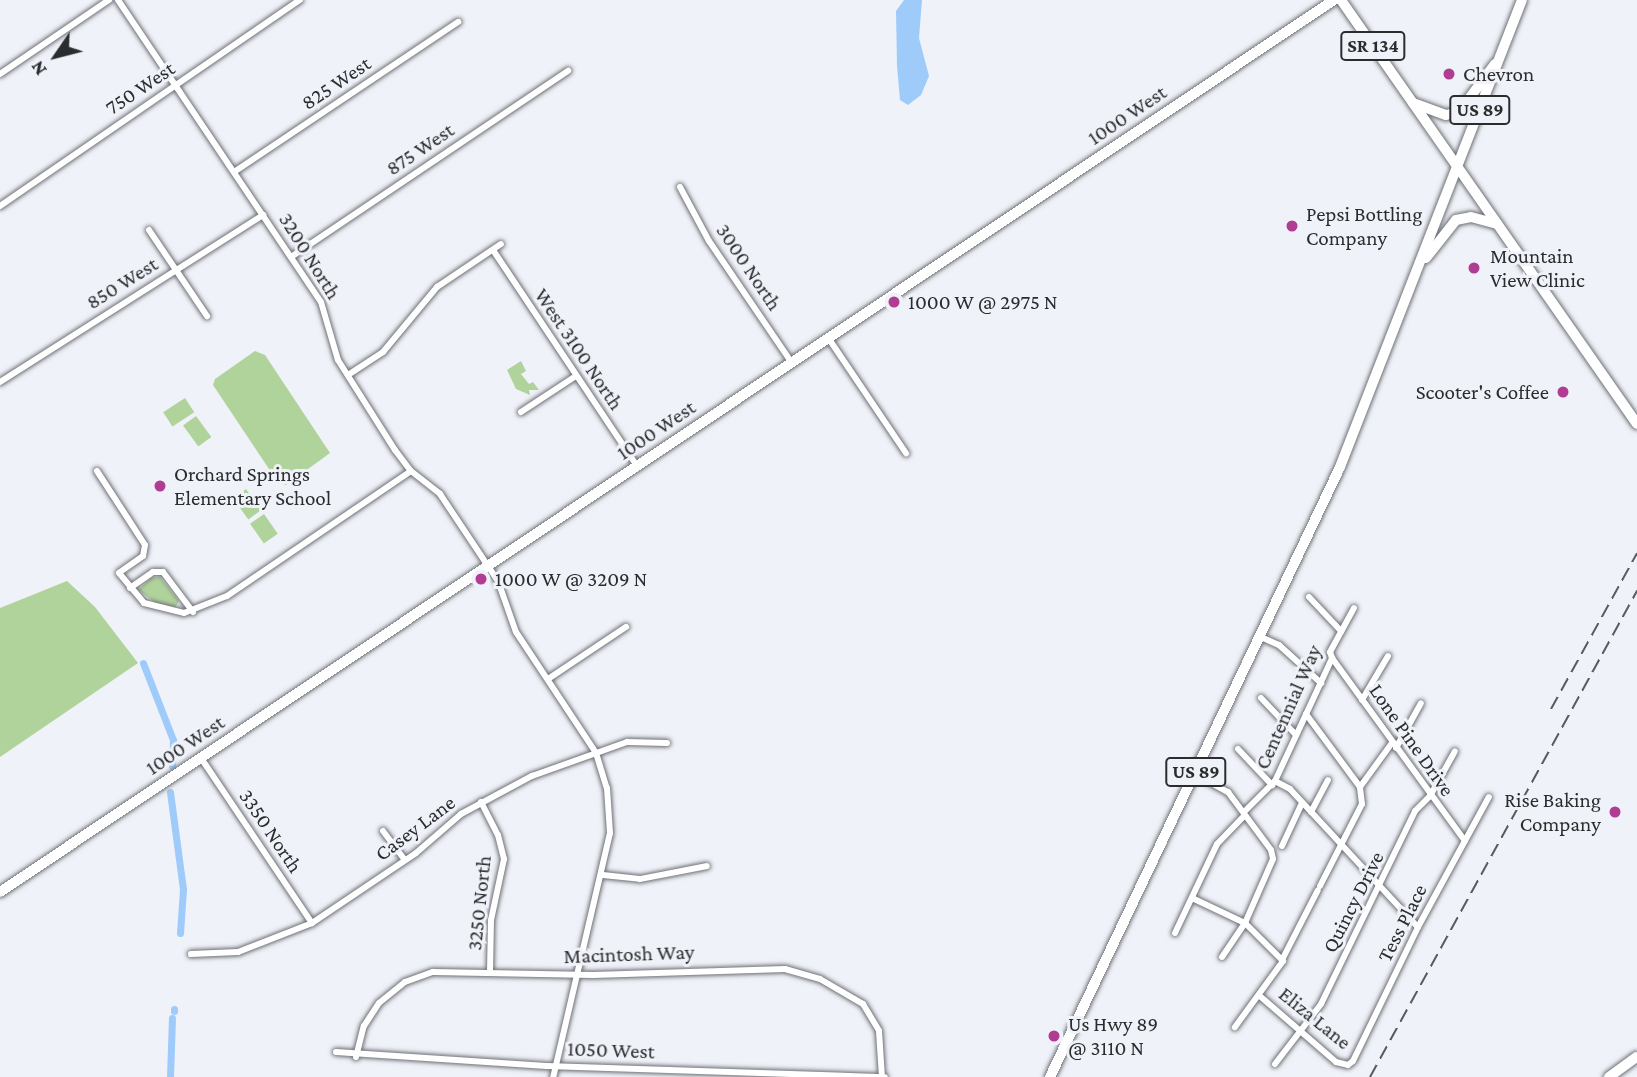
<!DOCTYPE html>
<style>
body{margin:0}
#map{position:relative;width:1637px;height:1077px;overflow:hidden;background:#eff2f8;font-family:"Crimson Pro",serif}
div>[style]{position:absolute}
.green>*{inset:0;background:#b0d39b;transform-origin:0 0}
.water>*{inset:0;background:#9fcbfb}
.canal>*{height:7px;margin:-3.5px;padding:0 3.5px;transform-origin:3.5px;border-radius:3.5px;background:#9fcbfb}
.roads{filter:drop-shadow(0 0 2px #6e7176) drop-shadow(0 0 2px #6e7176)}
.street>*{height:6px;margin:-3px;padding:0 3px;transform-origin:3px;border-radius:3px;background:#fff}
.secondary>*{height:10px;margin:-5px;padding:0 5px;transform-origin:5px;border-radius:5px;background:#fff}
.primary>*{height:10px;margin:-5px;padding:0 5px;transform-origin:5px;border-radius:5px;background:#fff}
.rail>*{height:2px;margin-top:-1px;transform-origin:0;background:repeating-linear-gradient(90deg,#585a5d 0 14px,transparent 0 21px)}
.dots>*{width:19px;height:19px;translate:-50% -50%;box-sizing:border-box;border:4px solid #eff2f8;border-radius:50%}
span{translate:-50% -50%;white-space:nowrap;text-align:center;line-height:1.15;-webkit-text-stroke:6px #eff2f8;paint-order:stroke}
.shield-label span{padding:2px 5px;background:#eff2f8;border:2px solid;border-radius:5px;-webkit-text-stroke-width:0}
.shield-label{font-size:19px;color:#2b2c2e;font-weight:700}
.poi-label{font-size:21px;color:#2b2c2e}
.left{translate:0 -50%;text-align:left}
.right{translate:-100% -50%;text-align:right}
.street-label{font-size:21px;color:#2b2c2e}
.north{position:absolute;left:21px;top:21px;width:70px;height:70px;-webkit-text-stroke:5px #eff2f8;paint-order:stroke;rotate:235deg;font-size:19px;font-weight:700;line-height:28px;text-align:center;color:#2b2c2e}
.north::after{content:'';display:block;margin:auto;width:24px;height:32px;background:#2b2c2e;clip-path:polygon(50% 0,100% 100%,50% 72%,0 100%)}
</style>
<div id="map">
<div class="green">
<div style="clip-path:polygon(255px 351px,265px 355px,330px 453px,286px 485px,277px 481px,213px 385px,215px 379px)"></div>
<div style="clip-path:polygon(521px 361px,526px 371px,521px 374px,529px 384px,533px 382px,539px 390px,529px 390px,530px 395px,516px 389px,507px 370px)"></div>
<div style="left:185px;top:398px;width:17px;height:26px;rotate:57deg"></div>
<div style="left:196px;top:416px;width:26px;height:16px;rotate:54deg"></div>
<div style="left:246px;top:489px;width:26px;height:16px;rotate:54deg"></div>
<div style="left:264px;top:514px;width:24px;height:17px;rotate:55deg"></div>
<div style="clip-path:polygon(160px 577px,179px 601px,175px 608px,156px 603px,138px 590px,151px 578px)"></div>
<div style="clip-path:polygon(67px 581px,95px 607px,138px 663px,0 757px,0 608px)"></div>
</div>
<div class="water">
<div style="clip-path:polygon(904px 0,922px 0,919px 38px,929px 76px,921px 95px,908px 105px,900px 100px,897px 66px,896px 11px)"></div>
</div>
<div class="canal">
<div style="left:143px;top:663px;width:83px;rotate:68.7deg"></div>
<div style="left:173px;top:740px;width:26px;rotate:92deg"></div>
<div style="left:170px;top:792px;width:98px;rotate:82.4deg"></div>
<div style="left:183px;top:889px;width:44px;rotate:93.9deg"></div>
<div style="left:174px;top:1011px;width:2px;rotate:-90deg"></div>
<div style="left:170px;top:1077px;width:59px;rotate:-88.1deg"></div>
</div>
<div class="roads">
<div class="street">
<div style="left:118px;top:0;width:364px;rotate:56.1deg"></div>
<div style="left:321px;top:302px;width:60px;rotate:73.7deg"></div>
<div style="left:338px;top:360px;width:107px;rotate:57.7deg"></div>
<div style="left:395px;top:450px;width:26px;rotate:53deg"></div>
<div style="left:411px;top:471px;width:37px;rotate:38deg"></div>
<div style="left:440px;top:494px;width:105px;rotate:56.3deg"></div>
<div style="left:498px;top:581px;width:54px;rotate:70.6deg"></div>
<div style="left:516px;top:632px;width:145px;rotate:56.5deg"></div>
<div style="left:596px;top:753px;width:37px;rotate:73deg"></div>
<div style="left:607px;top:788px;width:45px;rotate:86.2deg"></div>
<div style="left:610px;top:833px;width:251px;rotate:103.1deg"></div>
<div style="left:0;top:74px;width:132px;rotate:-34.2deg"></div>
<div style="left:234px;top:172px;width:270px;rotate:-33.8deg"></div>
<div style="left:680px;top:187px;width:61px;rotate:61.8deg"></div>
<div style="left:709px;top:241px;width:148px;rotate:55.8deg"></div>
<div style="left:0;top:206px;width:364px;rotate:-34.5deg"></div>
<div style="left:149px;top:230px;width:104px;rotate:56deg"></div>
<div style="left:493px;top:250px;width:260px;rotate:56.3deg"></div>
<div style="left:291px;top:257px;width:334px;rotate:-33.9deg"></div>
<div style="left:829px;top:339px;width:138px;rotate:56deg"></div>
<div style="left:348px;top:375px;width:42px;rotate:-33.3deg"></div>
<div style="left:383px;top:352px;width:85px;rotate:-50.3deg"></div>
<div style="left:437px;top:287px;width:77px;rotate:-33.9deg"></div>
<div style="left:0;top:382px;width:312px;rotate:-32.4deg"></div>
<div style="left:521px;top:412px;width:66px;rotate:-33.2deg"></div>
<div style="left:97px;top:471px;width:88px;rotate:57deg"></div>
<div style="left:145px;top:545px;width:11px;rotate:100deg"></div>
<div style="left:143px;top:556px;width:29px;rotate:145deg"></div>
<div style="left:119px;top:573px;width:39px;rotate:50deg"></div>
<div style="left:144px;top:603px;width:41px;rotate:14deg"></div>
<div style="left:184px;top:613px;width:46px;rotate:-21.6deg"></div>
<div style="left:227px;top:596px;width:222px;rotate:-34.2deg"></div>
<div style="left:130px;top:588px;width:28px;rotate:-35deg"></div>
<div style="left:153px;top:572px;width:10px"></div>
<div style="left:163px;top:572px;width:50px;rotate:53.1deg"></div>
<div style="left:1309px;top:597px;width:47px;rotate:46.7deg"></div>
<div style="left:1261px;top:637px;width:20px;rotate:24deg"></div>
<div style="left:1279px;top:645px;width:57px;rotate:42.1deg"></div>
<div style="left:1332px;top:658px;width:226px;rotate:54deg"></div>
<div style="left:548px;top:679px;width:94px;rotate:-33.7deg"></div>
<div style="left:1261px;top:698px;width:51px;rotate:46.6deg"></div>
<div style="left:1362px;top:700px;width:51px;rotate:-59.4deg"></div>
<div style="left:1306px;top:714px;width:91px;rotate:53.5deg"></div>
<div style="left:1396px;top:748px;width:51px;rotate:-60.9deg"></div>
<div style="left:1238px;top:749px;width:50px;rotate:46.6deg"></div>
<div style="left:201px;top:758px;width:199px;rotate:56.1deg"></div>
<div style="left:1195px;top:774px;width:38px;rotate:29deg"></div>
<div style="left:1228px;top:792px;width:72px;rotate:53.4deg"></div>
<div style="left:1271px;top:850px;width:9px;rotate:77deg"></div>
<div style="left:1273px;top:859px;width:70px;rotate:113.6deg"></div>
<div style="left:1245px;top:923px;width:54px;rotate:45deg"></div>
<div style="left:1283px;top:961px;width:82px;rotate:126deg"></div>
<div style="left:1275px;top:781px;width:17px;rotate:28deg"></div>
<div style="left:1290px;top:789px;width:188px;rotate:47.2deg"></div>
<div style="left:481px;top:802px;width:37px;rotate:63deg"></div>
<div style="left:498px;top:835px;width:25px;rotate:76deg"></div>
<div style="left:504px;top:859px;width:62px;rotate:102deg"></div>
<div style="left:491px;top:920px;width:50px;rotate:91.1deg"></div>
<div style="left:1244px;top:812px;width:44px;rotate:-45deg"></div>
<div style="left:1275px;top:781px;width:136px;rotate:-65.1deg"></div>
<div style="left:1332px;top:658px;width:6px;rotate:-108deg"></div>
<div style="left:1330px;top:652px;width:50px;rotate:-61.4deg"></div>
<div style="left:1311px;top:812px;width:36px;rotate:-62deg"></div>
<div style="left:383px;top:831px;width:36px;rotate:53deg"></div>
<div style="left:1282px;top:846px;width:47px;rotate:-65.1deg"></div>
<div style="left:603px;top:875px;width:37px;rotate:6deg"></div>
<div style="left:640px;top:879px;width:68px;rotate:-11deg"></div>
<div style="left:1320px;top:886px;width:92px;rotate:-62.9deg"></div>
<div style="left:1362px;top:804px;width:17px;rotate:-97deg"></div>
<div style="left:1360px;top:787px;width:54px;rotate:-54deg"></div>
<div style="left:1192px;top:898px;width:59px;rotate:25.3deg"></div>
<div style="left:1245px;top:923px;width:41px;rotate:124.1deg"></div>
<div style="left:1175px;top:933px;width:98px;rotate:-64.7deg"></div>
<div style="left:1217px;top:844px;width:37px;rotate:-46deg"></div>
<div style="left:191px;top:954px;width:47px;rotate:-2.4deg"></div>
<div style="left:238px;top:952px;width:79px;rotate:-21.4deg"></div>
<div style="left:312px;top:923px;width:125px;rotate:-33.9deg"></div>
<div style="left:416px;top:853px;width:60px;rotate:-40.9deg"></div>
<div style="left:461px;top:814px;width:81px;rotate:-28.2deg"></div>
<div style="left:532px;top:776px;width:101px;rotate:-19.7deg"></div>
<div style="left:627px;top:742px;width:40px;rotate:1.4deg"></div>
<div style="left:1283px;top:958px;width:76px;rotate:-62.8deg"></div>
<div style="left:1261px;top:997px;width:99px;rotate:40.9deg"></div>
<div style="left:1336px;top:1062px;width:12px;rotate:14deg"></div>
<div style="left:1348px;top:1065px;width:6px;rotate:-39deg"></div>
<div style="left:1353px;top:1061px;width:149px;rotate:-64.1deg"></div>
<div style="left:1418px;top:927px;width:148px;rotate:-61.4deg"></div>
<div style="left:336px;top:1052px;width:211px;rotate:3.8deg"></div>
<div style="left:547px;top:1066px;width:338px;rotate:1.9deg"></div>
<div style="left:356px;top:1057px;width:32px;rotate:-76deg"></div>
<div style="left:364px;top:1026px;width:27px;rotate:-57deg"></div>
<div style="left:379px;top:1003px;width:33px;rotate:-39deg"></div>
<div style="left:405px;top:982px;width:30px;rotate:-20deg"></div>
<div style="left:433px;top:972px;width:160px;rotate:1.1deg"></div>
<div style="left:593px;top:975px;width:192px;rotate:-1.8deg"></div>
<div style="left:785px;top:969px;width:36px;rotate:16deg"></div>
<div style="left:820px;top:979px;width:50px;rotate:30.2deg"></div>
<div style="left:863px;top:1004px;width:31px;rotate:59deg"></div>
<div style="left:879px;top:1031px;width:46px;rotate:86.3deg"></div>
<div style="left:1275px;top:1064px;width:76px;rotate:-52.5deg"></div>
<div style="left:1321px;top:1004px;width:215px;rotate:-64deg"></div>
<div style="left:1415px;top:811px;width:21px;rotate:-45deg"></div>
<div style="left:1430px;top:796px;width:51px;rotate:-60.9deg"></div>
</div>
<div class="secondary">
<div style="left:0;top:892px;width:1605px;rotate:-33.77deg"></div>
<div style="left:1609px;top:1077px;width:34px;rotate:-36deg"></div>
</div>
<div class="primary">
<div style="left:1341px;top:0;width:517px;rotate:55.08deg"></div>
<div style="left:1413px;top:103px;width:35px;rotate:20deg"></div>
<div style="left:1446px;top:115px;width:13px;rotate:-13deg"></div>
<div style="left:1459px;top:112px;width:60px;rotate:-53.1deg"></div>
<div style="left:1426px;top:258px;width:48px;rotate:-51.7deg"></div>
<div style="left:1456px;top:220px;width:15px;rotate:-11deg"></div>
<div style="left:1471px;top:217px;width:27px;rotate:15deg"></div>
<div style="left:1050px;top:1077px;width:675px;rotate:-64.57deg"></div>
<div style="left:1340px;top:467px;width:501px;rotate:-68.71deg"></div>
</div>
</div>
<div class="rail">
<div style="left:1551px;top:709px;width:178px;rotate:-61.1deg"></div>
<div style="left:1370px;top:1077px;width:555px;rotate:-61.22deg"></div>
</div>
<div class="dots">
<div style="left:1449px;top:74px;background:#b13c94"></div>
<div style="left:1292px;top:226px;background:#b13c94"></div>
<div style="left:1474px;top:268px;background:#b13c94"></div>
<div style="left:894px;top:302px;background:#b13c94"></div>
<div style="left:1563px;top:392px;background:#b13c94"></div>
<div style="left:160px;top:486px;background:#b13c94"></div>
<div style="left:481px;top:579px;background:#b13c94"></div>
<div style="left:1615px;top:812px;background:#b13c94"></div>
<div style="left:1054px;top:1036px;background:#b13c94"></div>
</div>
<div class="shield-label">
<span style="left:1373px;top:46px">SR 134</span>
<span style="left:1480px;top:110px">US 89</span>
<span style="left:1196px;top:772px">US 89</span>
</div>
<div class="poi-label">
<span class="left" style="left:1463px;top:74px">Chevron</span>
<span class="left" style="left:1306px;top:226px">Pepsi Bottling<br>Company</span>
<span class="left" style="left:1490px;top:268px">Mountain<br>View Clinic</span>
<span class="left" style="left:908px;top:302px">1000 W @ 2975 N</span>
<span class="right" style="left:1549px;top:392px">Scooter's Coffee</span>
<span class="left" style="left:174px;top:486px">Orchard Springs<br>Elementary School</span>
<span class="left" style="left:495px;top:579px">1000 W @ 3209 N</span>
<span class="right" style="left:1601px;top:812px">Rise Baking<br>Company</span>
<span class="left" style="left:1068px;top:1036px">Us Hwy 89<br>@ 3110 N</span>
</div>
<div class="street-label">
<span style="left:336px;top:83px;rotate:-34deg">825 West</span>
<span style="left:140px;top:88px;rotate:-34deg">750 West</span>
<span style="left:1127px;top:115px;rotate:-34deg">1000 West</span>
<span style="left:420px;top:149px;rotate:-34deg">875 West</span>
<span style="left:310px;top:256px;rotate:58deg">3200 North</span>
<span style="left:749px;top:267px;rotate:56deg">3000 North</span>
<span style="left:122px;top:283px;rotate:-32deg">850 West</span>
<span style="left:579px;top:349px;rotate:56deg">West 3100 North</span>
<span style="left:656px;top:430px;rotate:-34deg">1000 West</span>
<span style="left:1288px;top:707px;rotate:-66deg">Centennial Way</span>
<span style="left:1412px;top:740px;rotate:55deg">Lone Pine Drive</span>
<span style="left:185px;top:745px;rotate:-34deg">1000 West</span>
<span style="left:415px;top:828px;rotate:-37deg">Casey Lane</span>
<span style="left:271px;top:831px;rotate:56deg">3350 North</span>
<span style="left:1353px;top:902px;rotate:-63deg">Quincy Drive</span>
<span style="left:479px;top:903px;rotate:-84deg">3250 North</span>
<span style="left:1402px;top:923px;rotate:-63deg">Tess Place</span>
<span style="left:629px;top:954px;rotate:-2deg">Macintosh Way</span>
<span style="left:1315px;top:1018px;rotate:39deg">Eliza Lane</span>
<span style="left:611px;top:1050px;rotate:2deg">1050 West</span>
</div>
<div class="north">N</div>
</div>
